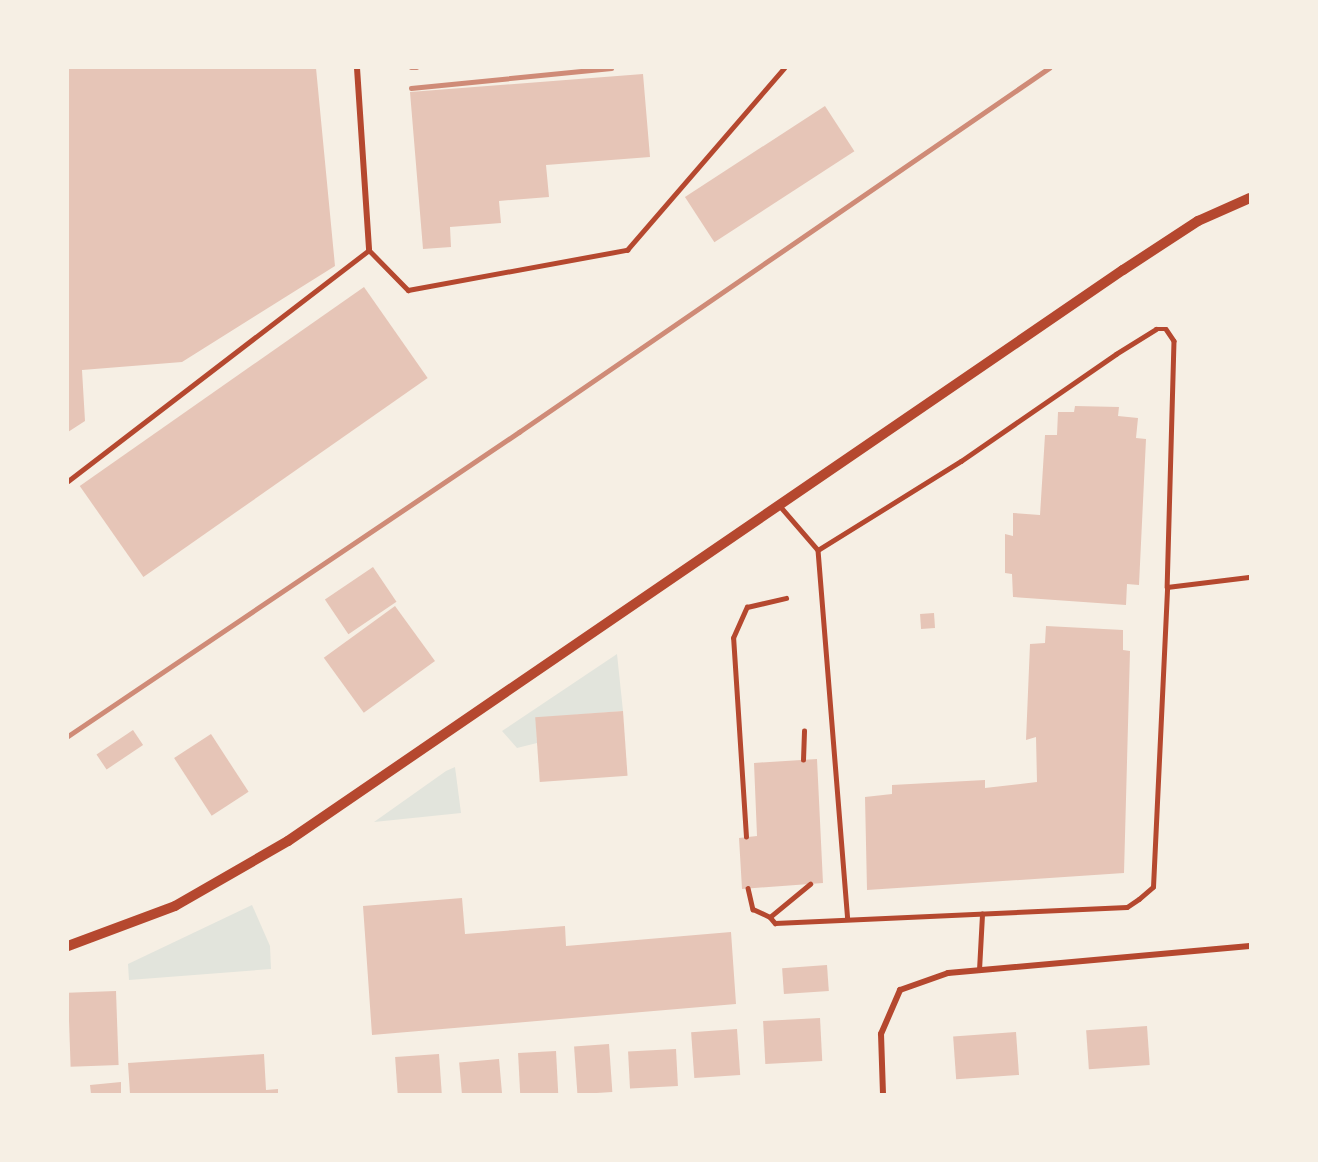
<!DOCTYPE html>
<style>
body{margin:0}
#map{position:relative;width:1318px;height:1162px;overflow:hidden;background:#f6efe4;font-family:"Fira Sans",sans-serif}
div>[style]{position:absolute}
.green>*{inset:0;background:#e2e4dc}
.building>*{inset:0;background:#e6c5b7;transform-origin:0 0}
.service>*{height:4.5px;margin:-2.25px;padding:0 2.25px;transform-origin:2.25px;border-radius:2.25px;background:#b5482f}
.minor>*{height:6px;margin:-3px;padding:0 3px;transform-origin:3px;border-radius:3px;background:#b5482f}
.tertiary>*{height:10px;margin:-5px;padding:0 5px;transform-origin:5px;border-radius:5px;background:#b5482f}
.rail>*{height:4.5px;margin:-2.25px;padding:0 2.25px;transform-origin:2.25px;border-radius:2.25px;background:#cf8b77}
span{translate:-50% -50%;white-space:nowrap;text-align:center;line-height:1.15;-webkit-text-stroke:5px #f6efe4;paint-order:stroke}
.frame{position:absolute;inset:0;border:69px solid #f6efe4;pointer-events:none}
</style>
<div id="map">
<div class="green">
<div style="clip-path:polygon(617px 654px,623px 711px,536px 718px,537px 743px,517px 748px,502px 731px)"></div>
<div style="clip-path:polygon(455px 767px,461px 813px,374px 822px,446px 771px)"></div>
<div style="clip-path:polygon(252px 905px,270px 946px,271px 969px,129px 980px,128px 964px)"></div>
</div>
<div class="building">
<div style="clip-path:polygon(68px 68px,316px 68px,335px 266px,182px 362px,82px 370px,85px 421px,68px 432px)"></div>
<div style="clip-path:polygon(643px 74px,650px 157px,546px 165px,549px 197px,499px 201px,501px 223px,450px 227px,451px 247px,423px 249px,410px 92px)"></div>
<div style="left:825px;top:106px;width:54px;height:167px;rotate:57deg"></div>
<div style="left:364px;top:287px;width:111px;height:347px;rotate:55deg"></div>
<div style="clip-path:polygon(1075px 406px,1119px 407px,1118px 416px,1138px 418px,1136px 438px,1146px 439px,1139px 585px,1127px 584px,1126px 605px,1013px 597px,1012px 574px,1005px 573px,1005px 534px,1013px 536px,1013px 513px,1040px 515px,1045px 435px,1057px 435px,1058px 412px,1074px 412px)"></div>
<div style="left:373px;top:567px;width:42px;height:58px;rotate:56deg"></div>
<div style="left:395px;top:606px;width:68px;height:88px;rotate:54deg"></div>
<div style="left:934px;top:613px;width:15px;height:14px;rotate:86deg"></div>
<div style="clip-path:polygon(1046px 626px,1123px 630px,1123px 650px,1130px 651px,1124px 873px,867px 890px,865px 797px,892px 794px,892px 785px,985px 780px,985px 788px,1037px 782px,1036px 737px,1026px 740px,1030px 644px,1045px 643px)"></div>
<div style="left:623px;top:711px;width:65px;height:88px;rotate:86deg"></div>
<div style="left:133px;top:730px;width:18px;height:44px;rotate:56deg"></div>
<div style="left:211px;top:734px;width:69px;height:44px;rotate:57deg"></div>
<div style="clip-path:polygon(817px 759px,823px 883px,742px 889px,739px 838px,757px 836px,754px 763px)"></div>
<div style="clip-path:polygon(462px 898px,465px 934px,565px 926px,566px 946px,731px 932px,736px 1004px,372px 1035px,363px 906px)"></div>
<div style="left:827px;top:965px;width:26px;height:45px;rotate:86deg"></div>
<div style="left:116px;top:991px;width:74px;height:48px;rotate:88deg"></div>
<div style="left:820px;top:1018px;width:43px;height:57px;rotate:87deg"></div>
<div style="left:1147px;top:1026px;width:39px;height:61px;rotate:86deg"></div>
<div style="left:737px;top:1029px;width:46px;height:46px;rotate:86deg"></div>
<div style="left:1016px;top:1032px;width:43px;height:63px;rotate:86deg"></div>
<div style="left:609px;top:1044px;width:48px;height:35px;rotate:86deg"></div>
<div style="left:676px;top:1049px;width:37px;height:48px;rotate:87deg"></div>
<div style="left:556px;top:1051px;width:43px;height:38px;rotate:87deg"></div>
<div style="clip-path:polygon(264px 1054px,266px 1090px,278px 1089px,278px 1094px,130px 1094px,128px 1063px)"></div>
<div style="left:439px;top:1054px;width:40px;height:44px;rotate:86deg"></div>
<div style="left:499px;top:1059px;width:35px;height:40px;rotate:85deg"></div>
<div style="clip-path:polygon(121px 1082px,121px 1094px,91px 1094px,90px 1085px)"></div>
</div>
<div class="service">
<div style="left:68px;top:481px;width:379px;rotate:-37.5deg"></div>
<div style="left:369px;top:250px;width:56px;rotate:45.7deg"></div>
<div style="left:408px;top:290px;width:223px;rotate:-10.4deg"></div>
<div style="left:627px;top:250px;width:240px;rotate:-49.2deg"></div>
<div style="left:780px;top:506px;width:58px;rotate:49.2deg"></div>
<div style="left:818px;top:550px;width:370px;rotate:85.4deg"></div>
<div style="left:818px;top:550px;width:168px;rotate:-31.9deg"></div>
<div style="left:961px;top:461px;width:188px;rotate:-34.6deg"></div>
<div style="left:1116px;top:354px;width:47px;rotate:-32deg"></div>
<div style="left:1156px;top:329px;width:10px"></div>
<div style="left:1166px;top:329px;width:14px;rotate:56deg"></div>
<div style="left:1174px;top:341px;width:246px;rotate:91.6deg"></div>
<div style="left:1167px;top:587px;width:84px;rotate:-6.9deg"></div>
<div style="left:803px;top:760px;width:29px;rotate:-88deg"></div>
<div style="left:746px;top:837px;width:199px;rotate:-93.7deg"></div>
<div style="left:733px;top:638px;width:34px;rotate:-66deg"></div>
<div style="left:747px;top:607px;width:40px;rotate:-13deg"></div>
<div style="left:748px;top:888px;width:22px;rotate:77deg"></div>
<div style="left:753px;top:909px;width:19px;rotate:25deg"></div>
<div style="left:770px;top:917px;width:8px;rotate:50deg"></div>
<div style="left:775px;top:923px;width:352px;rotate:-2.6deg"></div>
<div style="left:1127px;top:907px;width:14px;rotate:-34deg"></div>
<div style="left:1139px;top:899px;width:18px;rotate:-41deg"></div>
<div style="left:1153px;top:887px;width:300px;rotate:-87.3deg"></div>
<div style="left:770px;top:917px;width:52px;rotate:-39.5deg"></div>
<div style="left:979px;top:970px;width:56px;rotate:-86.9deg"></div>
</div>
<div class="minor">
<div style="left:357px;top:68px;width:182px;rotate:86.2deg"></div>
<div style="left:883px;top:1094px;width:60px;rotate:-91.9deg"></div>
<div style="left:881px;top:1034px;width:48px;rotate:-66.6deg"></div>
<div style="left:900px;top:990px;width:51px;rotate:-19.5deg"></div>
<div style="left:948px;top:973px;width:303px;rotate:-5.1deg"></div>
</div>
<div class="tertiary">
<div style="left:68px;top:946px;width:114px;rotate:-20.5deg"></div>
<div style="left:175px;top:906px;width:130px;rotate:-29.9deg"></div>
<div style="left:288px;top:841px;width:1012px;rotate:-34.37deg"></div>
<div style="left:1123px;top:270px;width:90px;rotate:-33.2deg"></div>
<div style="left:1198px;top:221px;width:57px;rotate:-23.9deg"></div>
</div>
<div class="rail">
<div style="left:411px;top:68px;width:6px"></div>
<div style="left:411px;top:88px;width:201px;rotate:-5.7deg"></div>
<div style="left:68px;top:736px;width:544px;rotate:-33.98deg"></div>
<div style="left:519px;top:432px;width:643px;rotate:-34.48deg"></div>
</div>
<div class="frame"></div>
</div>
